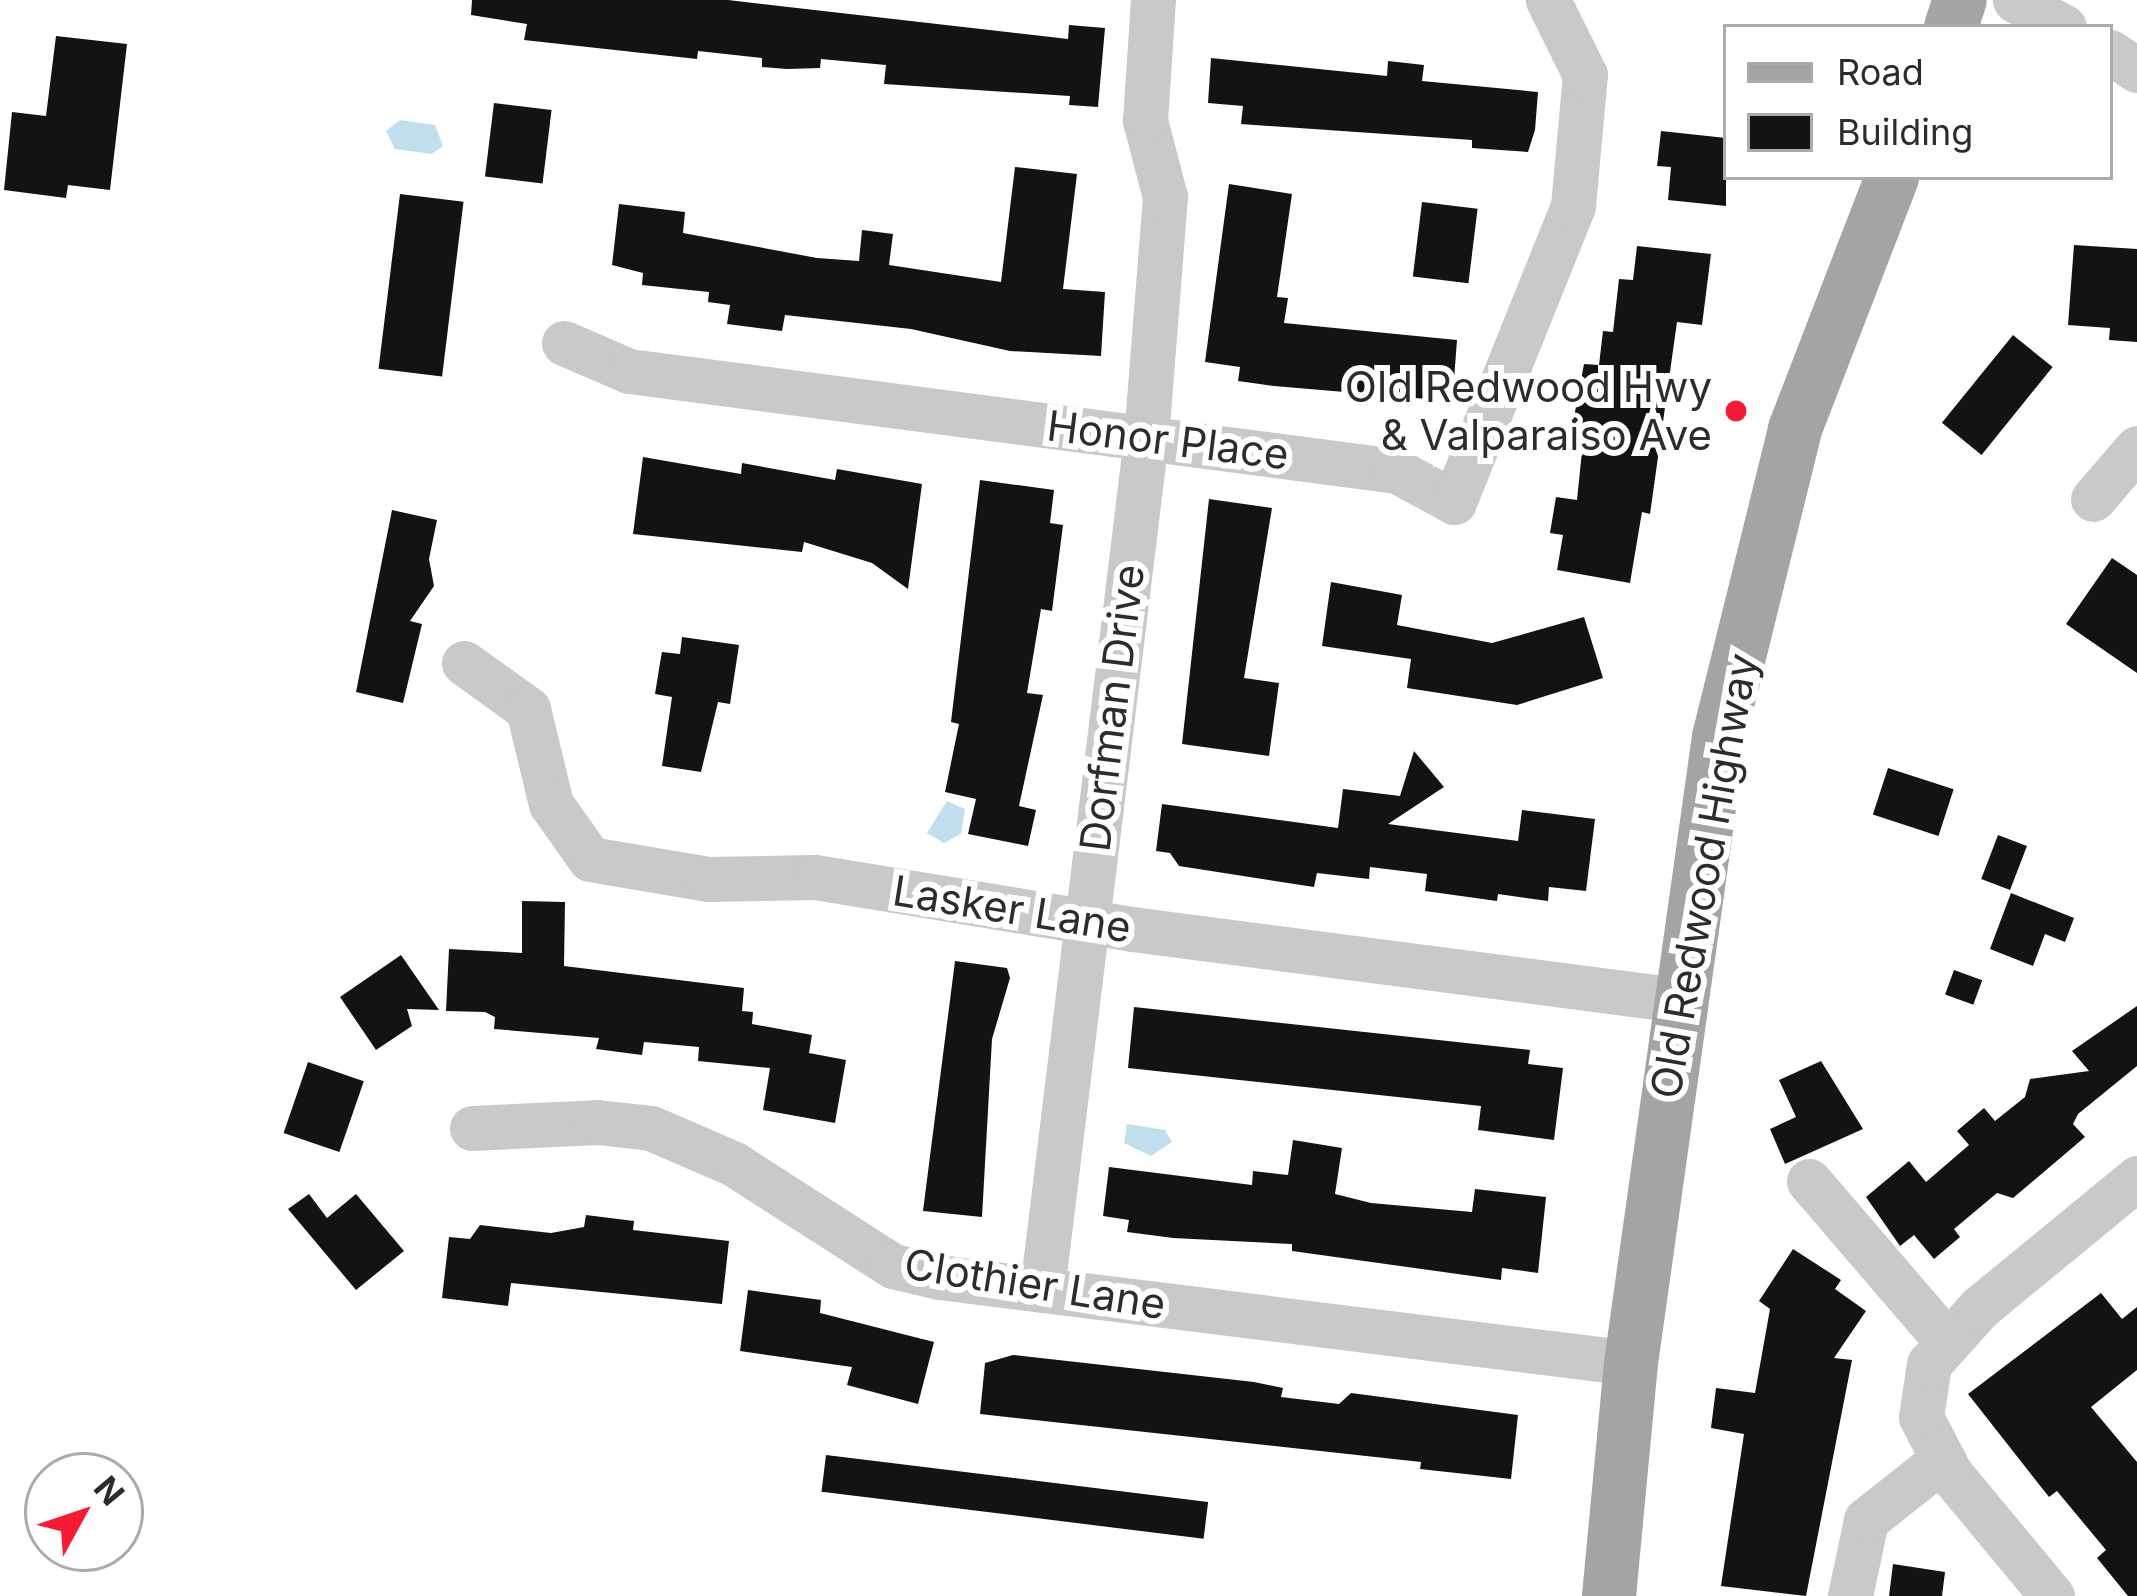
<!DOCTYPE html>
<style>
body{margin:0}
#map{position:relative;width:2137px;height:1596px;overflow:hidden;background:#fff;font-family:Inter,sans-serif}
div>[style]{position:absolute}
.water>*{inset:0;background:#c1deee}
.building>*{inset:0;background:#131313;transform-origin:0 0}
.minor>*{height:45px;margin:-22.5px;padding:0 22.5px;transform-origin:22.5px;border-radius:22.5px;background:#c9c9c9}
.major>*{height:54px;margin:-27px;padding:0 27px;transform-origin:27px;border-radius:27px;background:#a4a4a4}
.dots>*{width:33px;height:33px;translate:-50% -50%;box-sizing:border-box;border:6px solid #fff;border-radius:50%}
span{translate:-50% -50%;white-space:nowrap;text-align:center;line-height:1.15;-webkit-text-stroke:12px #fff;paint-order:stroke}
.poi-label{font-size:42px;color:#2c2c2c}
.right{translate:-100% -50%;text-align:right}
.street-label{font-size:42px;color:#2c2c2c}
.legend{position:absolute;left:1723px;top:24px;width:390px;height:156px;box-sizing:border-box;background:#fff;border:3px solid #ababab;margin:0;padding:15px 21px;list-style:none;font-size:36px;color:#2c2c2c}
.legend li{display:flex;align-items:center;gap:24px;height:60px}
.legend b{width:60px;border:3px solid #ababab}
.north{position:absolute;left:24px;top:1452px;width:120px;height:120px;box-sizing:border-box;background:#fff;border:3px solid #ababab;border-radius:50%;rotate:50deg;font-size:33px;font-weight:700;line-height:48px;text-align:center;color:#2c2c2c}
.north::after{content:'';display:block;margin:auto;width:42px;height:54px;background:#f61a34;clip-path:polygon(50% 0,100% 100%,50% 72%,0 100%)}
</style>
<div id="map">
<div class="water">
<div style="clip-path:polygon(400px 120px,435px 125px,443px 146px,432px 154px,395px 149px,386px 131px)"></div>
<div style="clip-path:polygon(947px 801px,965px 809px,961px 834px,944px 843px,927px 833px)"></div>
<div style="clip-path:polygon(1127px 1124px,1165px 1130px,1172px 1142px,1151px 1156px,1124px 1143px)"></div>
</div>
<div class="building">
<div style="clip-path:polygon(472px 0,728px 0,1068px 39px,1069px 25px,1105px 28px,1098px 107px,1069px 105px,1070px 96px,884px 84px,886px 65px,821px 59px,820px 68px,787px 69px,762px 67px,762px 58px,698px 51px,697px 59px,524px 40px,527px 24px,471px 15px)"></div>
<div style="clip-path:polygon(56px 36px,127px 44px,110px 190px,68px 185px,66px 198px,4px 190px,12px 112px,46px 116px)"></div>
<div style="clip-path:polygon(1211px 58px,1387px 76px,1388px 61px,1424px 65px,1422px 81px,1538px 92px,1535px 130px,1528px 152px,1472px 148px,1472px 140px,1241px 124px,1243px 106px,1208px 103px)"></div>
<div style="left:494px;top:103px;width:58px;height:74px;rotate:7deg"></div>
<div style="clip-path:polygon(1661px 131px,1726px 138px,1726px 206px,1668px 200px,1671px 167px,1657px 166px)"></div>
<div style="clip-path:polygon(1015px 167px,1077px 174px,1063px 289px,1105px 292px,1101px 356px,1010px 351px,911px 329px,785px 315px,782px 331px,727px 324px,730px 305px,708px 302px,709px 292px,642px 285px,643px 273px,612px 265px,619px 204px,685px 212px,683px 233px,817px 258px,859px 261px,862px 230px,893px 234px,889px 265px,1001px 282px)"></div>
<div style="clip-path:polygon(1229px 184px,1292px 194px,1277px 297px,1288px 298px,1284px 323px,1457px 340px,1453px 393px,1427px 399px,1274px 386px,1238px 381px,1240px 367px,1205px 362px)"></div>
<div style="left:400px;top:194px;width:64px;height:176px;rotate:7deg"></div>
<div style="left:1422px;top:202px;width:56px;height:75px;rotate:7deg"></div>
<div style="clip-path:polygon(2074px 245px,2137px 249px,2137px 342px,2109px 340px,2110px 328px,2068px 325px)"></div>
<div style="clip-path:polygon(1637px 246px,1711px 254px,1702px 325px,1677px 322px,1650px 514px,1642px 512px,1630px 583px,1557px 570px,1563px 535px,1550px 533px,1556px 497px,1577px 500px,1582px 451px,1568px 449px,1584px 364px,1599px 365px,1603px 331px,1613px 332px,1619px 279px,1633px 280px)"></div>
<div style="left:2013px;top:335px;width:51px;height:113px;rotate:39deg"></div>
<div style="clip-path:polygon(643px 457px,741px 474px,742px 463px,835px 480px,837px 469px,922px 484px,908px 589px,872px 563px,804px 542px,802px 552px,633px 534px)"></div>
<div style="clip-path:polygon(980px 480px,1054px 490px,1050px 523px,1063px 525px,1052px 611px,1041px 609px,1027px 693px,1043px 695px,1019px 806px,1036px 810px,1028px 846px,968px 834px,976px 799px,945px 792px,959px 724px,951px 722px)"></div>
<div style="clip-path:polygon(1209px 499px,1272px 508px,1244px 678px,1279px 683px,1269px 756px,1182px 744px)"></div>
<div style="clip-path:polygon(392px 510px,437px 520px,429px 559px,434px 586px,410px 621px,422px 624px,403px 703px,356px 692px)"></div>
<div style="clip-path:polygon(2112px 558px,2137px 575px,2137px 673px,2066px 624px)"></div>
<div style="clip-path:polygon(1331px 582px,1402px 595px,1397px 625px,1492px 643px,1584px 617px,1603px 678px,1517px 705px,1407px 688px,1411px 659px,1322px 646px)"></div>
<div style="clip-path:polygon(682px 637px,739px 645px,730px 704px,718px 702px,701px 772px,662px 766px,672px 697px,655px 694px,660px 663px,662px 652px,680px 654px)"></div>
<div style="clip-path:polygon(1414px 751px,1444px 787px,1388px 824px,1518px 841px,1522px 810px,1595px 819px,1586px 891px,1549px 887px,1548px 901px,1498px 894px,1497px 901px,1425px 891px,1427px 874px,1370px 867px,1369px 879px,1317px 873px,1314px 887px,1179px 866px,1170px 853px,1156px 851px,1162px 804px,1338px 828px,1343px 789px,1400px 796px)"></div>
<div style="left:1888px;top:768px;width:69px;height:49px;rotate:18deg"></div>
<div style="left:1998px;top:835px;width:31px;height:47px;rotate:21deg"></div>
<div style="clip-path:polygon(2011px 893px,2074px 918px,2065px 942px,2045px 934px,2033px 966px,1990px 949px)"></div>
<div style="clip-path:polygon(522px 901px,565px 902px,564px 966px,744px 988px,742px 1011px,753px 1012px,752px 1024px,812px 1035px,809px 1053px,846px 1060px,835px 1123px,763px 1110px,770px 1068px,698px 1061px,699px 1047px,644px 1042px,642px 1055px,596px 1049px,599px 1038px,494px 1029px,495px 1017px,485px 1012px,446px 1011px,449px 949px,522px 953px)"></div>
<div style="clip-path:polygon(401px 955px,439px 1010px,407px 1009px,412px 1026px,376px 1050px,340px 997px)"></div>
<div style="clip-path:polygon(955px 961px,1007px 968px,1010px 978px,992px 1039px,982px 1217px,923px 1211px)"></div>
<div style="left:1954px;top:970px;width:30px;height:26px;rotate:20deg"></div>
<div style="clip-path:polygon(2137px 1006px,2137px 1066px,2078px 1114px,2073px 1124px,2085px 1137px,2013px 1198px,1997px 1193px,1954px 1229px,1960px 1237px,1934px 1259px,1914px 1235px,1900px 1246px,1866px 1197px,1909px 1161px,1926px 1182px,1969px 1145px,1957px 1131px,1984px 1108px,1995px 1121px,2025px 1097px,2030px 1079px,2089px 1071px,2072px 1051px)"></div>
<div style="clip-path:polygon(1134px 1007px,1530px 1050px,1528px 1064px,1563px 1068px,1554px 1140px,1478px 1130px,1481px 1106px,1128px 1068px)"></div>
<div style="clip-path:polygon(1821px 1061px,1863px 1129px,1785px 1164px,1770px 1129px,1796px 1117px,1779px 1080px)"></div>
<div style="left:308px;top:1062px;width:59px;height:75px;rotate:19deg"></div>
<div style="clip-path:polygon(1293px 1140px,1342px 1148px,1335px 1194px,1371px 1203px,1472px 1212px,1475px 1189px,1546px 1197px,1538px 1273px,1502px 1268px,1501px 1280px,1292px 1251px,1292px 1244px,1173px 1238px,1127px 1232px,1129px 1220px,1103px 1216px,1109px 1167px,1252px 1185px,1253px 1171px,1288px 1175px)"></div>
<div style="clip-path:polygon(309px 1194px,327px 1218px,356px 1194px,404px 1251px,356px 1290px,288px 1209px)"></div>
<div style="clip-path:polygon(586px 1215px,634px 1221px,633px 1230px,729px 1241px,722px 1304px,511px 1283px,508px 1306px,442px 1298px,449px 1237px,470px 1239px,480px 1225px,551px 1233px,584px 1227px)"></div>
<div style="clip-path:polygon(1793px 1249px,1841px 1280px,1835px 1289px,1866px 1311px,1834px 1358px,1852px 1360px,1806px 1596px,1721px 1586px,1744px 1434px,1711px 1428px,1716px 1388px,1755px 1393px,1770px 1309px,1759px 1301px)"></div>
<div style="clip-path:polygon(748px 1290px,821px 1300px,820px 1313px,934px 1342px,918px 1404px,847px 1385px,852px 1367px,740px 1351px)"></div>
<div style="clip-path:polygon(2101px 1293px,2122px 1319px,2137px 1307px,2137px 1370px,2091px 1407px,2137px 1462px,2137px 1596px,2128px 1596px,2097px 1558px,2106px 1550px,2057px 1491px,2049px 1497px,1968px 1394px)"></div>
<div style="clip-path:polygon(1013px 1355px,1254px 1382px,1283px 1388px,1281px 1397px,1339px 1404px,1351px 1393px,1518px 1415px,1511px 1479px,1420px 1469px,1421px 1462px,980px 1414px,985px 1363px)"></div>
<div style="left:826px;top:1455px;width:385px;height:37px;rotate:7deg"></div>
<div style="clip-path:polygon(1893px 1564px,1945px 1572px,1942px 1596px,1889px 1596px)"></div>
</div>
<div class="minor">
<div style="left:2015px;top:0;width:56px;rotate:28.9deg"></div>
<div style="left:2110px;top:52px;width:32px;rotate:34deg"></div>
<div style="left:564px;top:343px;width:71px;rotate:23.3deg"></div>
<div style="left:629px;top:371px;width:774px;rotate:7.42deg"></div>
<div style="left:1397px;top:471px;width:65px;rotate:28.5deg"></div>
<div style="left:1454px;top:502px;width:319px;rotate:-68.1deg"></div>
<div style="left:1573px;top:206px;width:132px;rotate:-84.8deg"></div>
<div style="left:1585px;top:75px;width:84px;rotate:-116.3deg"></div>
<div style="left:2093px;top:499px;width:67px;rotate:-49.2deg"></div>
<div style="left:464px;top:663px;width:79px;rotate:35.7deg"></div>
<div style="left:528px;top:709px;width:98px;rotate:76.4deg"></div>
<div style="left:551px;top:804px;width:67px;rotate:54.7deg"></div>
<div style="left:590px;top:859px;width:120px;rotate:9.6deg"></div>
<div style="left:708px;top:879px;width:107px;rotate:-1.1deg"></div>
<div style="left:815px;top:877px;width:321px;rotate:9.3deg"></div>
<div style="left:1132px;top:929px;width:551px;rotate:7.41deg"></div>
<div style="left:472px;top:1128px;width:125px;rotate:-2.7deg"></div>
<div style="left:597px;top:1122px;width:54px;rotate:6.3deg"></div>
<div style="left:651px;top:1128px;width:90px;rotate:23.4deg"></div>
<div style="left:734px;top:1164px;width:189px;rotate:32.7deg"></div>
<div style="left:893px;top:1266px;width:47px;rotate:13.4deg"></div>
<div style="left:939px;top:1277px;width:697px;rotate:7.08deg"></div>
<div style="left:1809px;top:1181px;width:213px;rotate:49.4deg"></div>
<div style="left:1042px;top:1290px;width:858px;rotate:-83.04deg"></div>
<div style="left:1146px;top:438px;width:242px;rotate:-85.5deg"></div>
<div style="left:1165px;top:197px;width:80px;rotate:-104.6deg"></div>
<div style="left:1145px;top:120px;width:120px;rotate:-86.2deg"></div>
<div style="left:1850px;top:1596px;width:78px;rotate:-78.1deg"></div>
<div style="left:1866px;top:1520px;width:98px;rotate:-38.4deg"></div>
<div style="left:2052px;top:1596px;width:160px;rotate:-129.7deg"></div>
<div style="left:1950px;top:1473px;width:63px;rotate:-117.4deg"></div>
<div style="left:1921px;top:1417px;width:54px;rotate:-81.4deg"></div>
<div style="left:1929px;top:1364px;width:75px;rotate:-48.2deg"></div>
<div style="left:1979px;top:1308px;width:205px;rotate:-39.4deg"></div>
</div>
<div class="major">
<div style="left:1951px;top:27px;width:28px;rotate:-72deg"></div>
<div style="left:1609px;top:1596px;width:234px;rotate:-84.6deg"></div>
<div style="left:1631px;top:1363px;width:632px;rotate:-82deg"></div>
<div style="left:1719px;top:737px;width:317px;rotate:-76.1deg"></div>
<div style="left:1795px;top:429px;width:270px;rotate:-68.9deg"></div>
</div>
<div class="dots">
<div style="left:1736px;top:411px;background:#f61a34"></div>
</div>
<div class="poi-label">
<span class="right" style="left:1712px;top:411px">Old Redwood Hwy<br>&amp; Valparaiso Ave</span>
</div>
<div class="street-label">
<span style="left:1168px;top:440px;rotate:7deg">Honor Place</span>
<span style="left:1112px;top:708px;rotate:-83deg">Dorfman Drive</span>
<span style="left:1704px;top:876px;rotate:-80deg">Old Redwood Highway</span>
<span style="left:1012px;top:909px;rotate:9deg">Lasker Lane</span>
<span style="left:1035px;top:1284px;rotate:9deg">Clothier Lane</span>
</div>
<ul class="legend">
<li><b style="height:15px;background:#a4a4a4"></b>Road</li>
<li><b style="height:33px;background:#131313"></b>Building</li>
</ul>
<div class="north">N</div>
</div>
